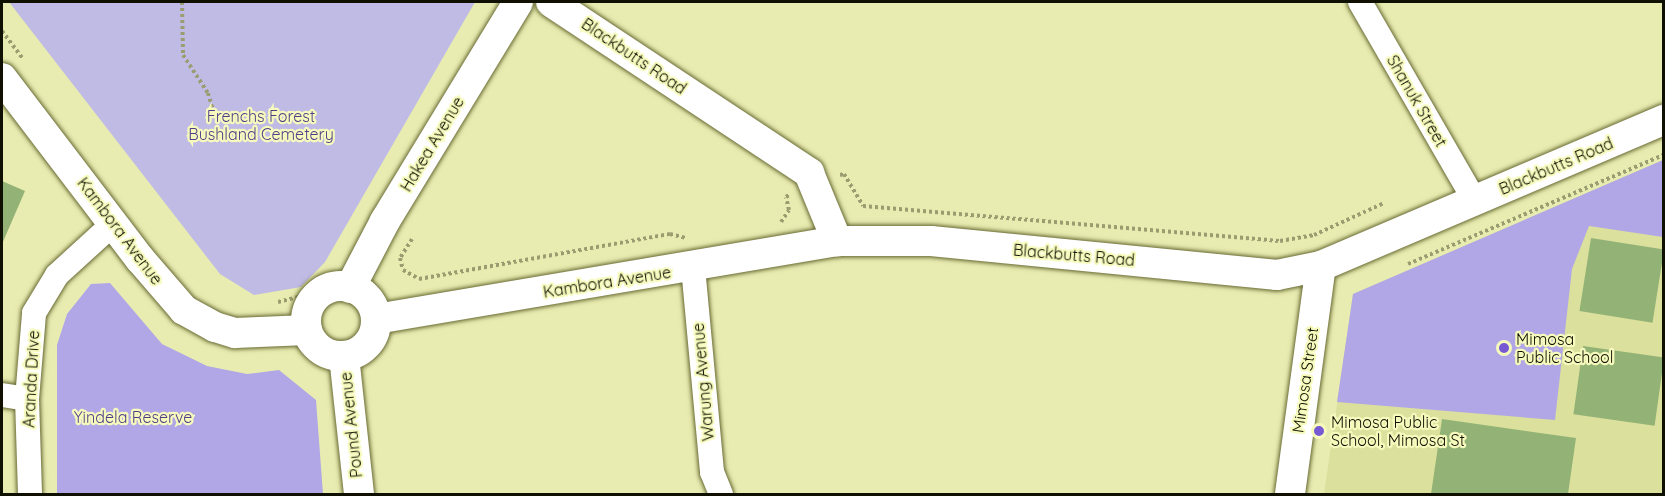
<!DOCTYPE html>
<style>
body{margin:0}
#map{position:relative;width:1665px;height:496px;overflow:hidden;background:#e8ecb0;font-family:Quicksand,sans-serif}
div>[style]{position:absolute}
.built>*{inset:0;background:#dce09d}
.green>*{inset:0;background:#c0bbe5}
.forest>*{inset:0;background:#b1a7e7}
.building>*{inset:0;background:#93b376;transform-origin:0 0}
.path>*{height:4px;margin-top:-2px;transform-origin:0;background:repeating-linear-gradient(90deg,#9a9d70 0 3px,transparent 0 6px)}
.roads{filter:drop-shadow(0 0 2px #686a33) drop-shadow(0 0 2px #686a33)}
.minor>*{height:24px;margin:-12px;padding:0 12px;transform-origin:12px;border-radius:12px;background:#fff}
.tertiary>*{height:30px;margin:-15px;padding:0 15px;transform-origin:15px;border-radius:15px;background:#fff}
.tertiary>.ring{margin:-15px;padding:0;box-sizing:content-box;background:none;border:30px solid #fff;border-radius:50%}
.dots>*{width:16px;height:16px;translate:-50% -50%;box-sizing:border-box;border:3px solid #f6fabd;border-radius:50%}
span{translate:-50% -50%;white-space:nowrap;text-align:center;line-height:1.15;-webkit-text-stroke:4.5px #f6fabd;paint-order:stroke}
.street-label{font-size:16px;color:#101000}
.park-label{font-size:16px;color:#4f3d88}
.poi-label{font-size:16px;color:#101000}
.left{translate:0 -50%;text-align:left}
.frame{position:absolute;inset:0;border:3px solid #101000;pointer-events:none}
</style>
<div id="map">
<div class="built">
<div style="clip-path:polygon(1663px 160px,1663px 494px,1324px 494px,1353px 294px)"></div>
</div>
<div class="green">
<div style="clip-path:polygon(9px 2px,475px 2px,325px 262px,301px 287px,254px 295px,220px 274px)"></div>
</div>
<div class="forest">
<div style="clip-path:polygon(1663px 160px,1663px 237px,1589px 226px,1572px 269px,1555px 420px,1337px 402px,1353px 294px)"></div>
<div style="clip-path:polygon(110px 283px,162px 344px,207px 366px,247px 374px,279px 370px,316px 400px,323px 494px,57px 494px,57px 345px,67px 314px,91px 284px)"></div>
</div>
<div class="building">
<div style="clip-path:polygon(2px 181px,25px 191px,2px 244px)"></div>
<div style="left:1591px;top:238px;width:74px;height:74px;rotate:9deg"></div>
<div style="left:1583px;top:346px;width:82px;height:69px;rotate:8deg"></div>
<div style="clip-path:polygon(1442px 419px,1576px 438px,1568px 494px,1431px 494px)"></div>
</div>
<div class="path">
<div style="left:182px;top:2px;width:53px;rotate:88.9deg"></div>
<div style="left:183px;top:55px;width:45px;rotate:56.7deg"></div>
<div style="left:208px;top:93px;width:26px;rotate:74deg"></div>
<div style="left:2px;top:31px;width:34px;rotate:53deg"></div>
<div style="left:840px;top:175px;width:4px;rotate:-14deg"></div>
<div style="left:844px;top:174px;width:37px;rotate:59deg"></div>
<div style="left:863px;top:206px;width:418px;rotate:4.8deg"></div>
<div style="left:1280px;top:241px;width:35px;rotate:-10deg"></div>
<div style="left:1314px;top:235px;width:77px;rotate:-24.6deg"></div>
<div style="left:781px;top:222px;width:14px;rotate:-56deg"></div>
<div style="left:789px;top:210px;width:13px;rotate:-103deg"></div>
<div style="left:786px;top:197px;width:4px;rotate:-34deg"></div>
<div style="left:412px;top:239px;width:22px;rotate:122deg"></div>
<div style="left:400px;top:258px;width:12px;rotate:76deg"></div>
<div style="left:403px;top:270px;width:18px;rotate:29deg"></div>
<div style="left:419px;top:279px;width:255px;rotate:-10.2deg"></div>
<div style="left:670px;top:234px;width:16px;rotate:14deg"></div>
<div style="left:1408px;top:264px;width:278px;rotate:-23.1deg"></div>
<div style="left:278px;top:302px;width:21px;rotate:-14deg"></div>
<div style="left:298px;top:297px;width:32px;rotate:-36deg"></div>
</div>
<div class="roads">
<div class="minor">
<div style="left:1360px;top:2px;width:230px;rotate:60deg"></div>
<div style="left:693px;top:267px;width:206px;rotate:84.7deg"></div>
<div style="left:712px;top:472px;width:24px;rotate:68deg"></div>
<div style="left:2px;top:395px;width:25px;rotate:9deg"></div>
<div style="left:30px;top:494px;width:95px;rotate:-91.8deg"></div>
<div style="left:27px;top:399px;width:86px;rotate:-85.3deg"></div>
<div style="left:34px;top:313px;width:44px;rotate:-58.8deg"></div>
<div style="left:57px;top:275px;width:77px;rotate:-42.4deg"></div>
</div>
<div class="tertiary">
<div style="left:551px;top:2px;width:310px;rotate:33.5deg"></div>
<div style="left:809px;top:173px;width:74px;rotate:67.6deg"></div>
<div style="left:2px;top:78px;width:228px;rotate:52.7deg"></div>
<div style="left:140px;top:259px;width:67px;rotate:49.2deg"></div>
<div style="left:184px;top:310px;width:35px;rotate:29deg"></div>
<div style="left:215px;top:327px;width:21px;rotate:17deg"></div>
<div style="left:235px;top:333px;width:72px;rotate:-2.4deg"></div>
<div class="ring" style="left:306px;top:286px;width:40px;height:40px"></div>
<div style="left:350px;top:288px;width:76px;rotate:-62.4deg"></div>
<div style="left:385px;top:221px;width:256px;rotate:-58.7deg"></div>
<div style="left:376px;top:319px;width:468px;rotate:-9.6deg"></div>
<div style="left:837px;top:241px;width:94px"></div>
<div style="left:931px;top:241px;width:348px;rotate:5.6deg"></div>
<div style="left:1277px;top:275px;width:45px;rotate:-11.6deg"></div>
<div style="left:1321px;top:266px;width:373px;rotate:-23.1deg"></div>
<div style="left:344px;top:356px;width:139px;rotate:83.8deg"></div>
<div style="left:1290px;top:494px;width:230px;rotate:-82.3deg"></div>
</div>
</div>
<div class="dots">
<div style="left:1504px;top:348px;background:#7759d3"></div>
<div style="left:1319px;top:431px;background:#7759d3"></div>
</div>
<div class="street-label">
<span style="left:634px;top:56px;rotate:34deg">Blackbutts Road</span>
<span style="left:1417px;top:101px;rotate:60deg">Shanuk Street</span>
<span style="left:432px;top:144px;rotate:-59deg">Hakea Avenue</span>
<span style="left:1556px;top:166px;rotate:-23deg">Blackbutts Road</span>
<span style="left:120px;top:231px;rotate:53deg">Kambora Avenue</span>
<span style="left:1074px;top:255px;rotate:5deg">Blackbutts Road</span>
<span style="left:607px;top:282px;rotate:-9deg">Kambora Avenue</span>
<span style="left:31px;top:379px;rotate:-87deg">Aranda Drive</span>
<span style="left:1305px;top:380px;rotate:-82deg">Mimosa Street</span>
<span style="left:703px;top:382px;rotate:-95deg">Warung Avenue</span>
<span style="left:351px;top:425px;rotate:-96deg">Pound Avenue</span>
</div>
<div class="park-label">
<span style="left:261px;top:125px">Frenchs Forest<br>Bushland Cemetery</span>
<span style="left:133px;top:417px">Yindela Reserve</span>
</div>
<div class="poi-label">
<span class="left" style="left:1516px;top:348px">Mimosa<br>Public School</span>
<span class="left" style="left:1331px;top:431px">Mimosa Public<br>School, Mimosa St</span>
</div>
<div class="frame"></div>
</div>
